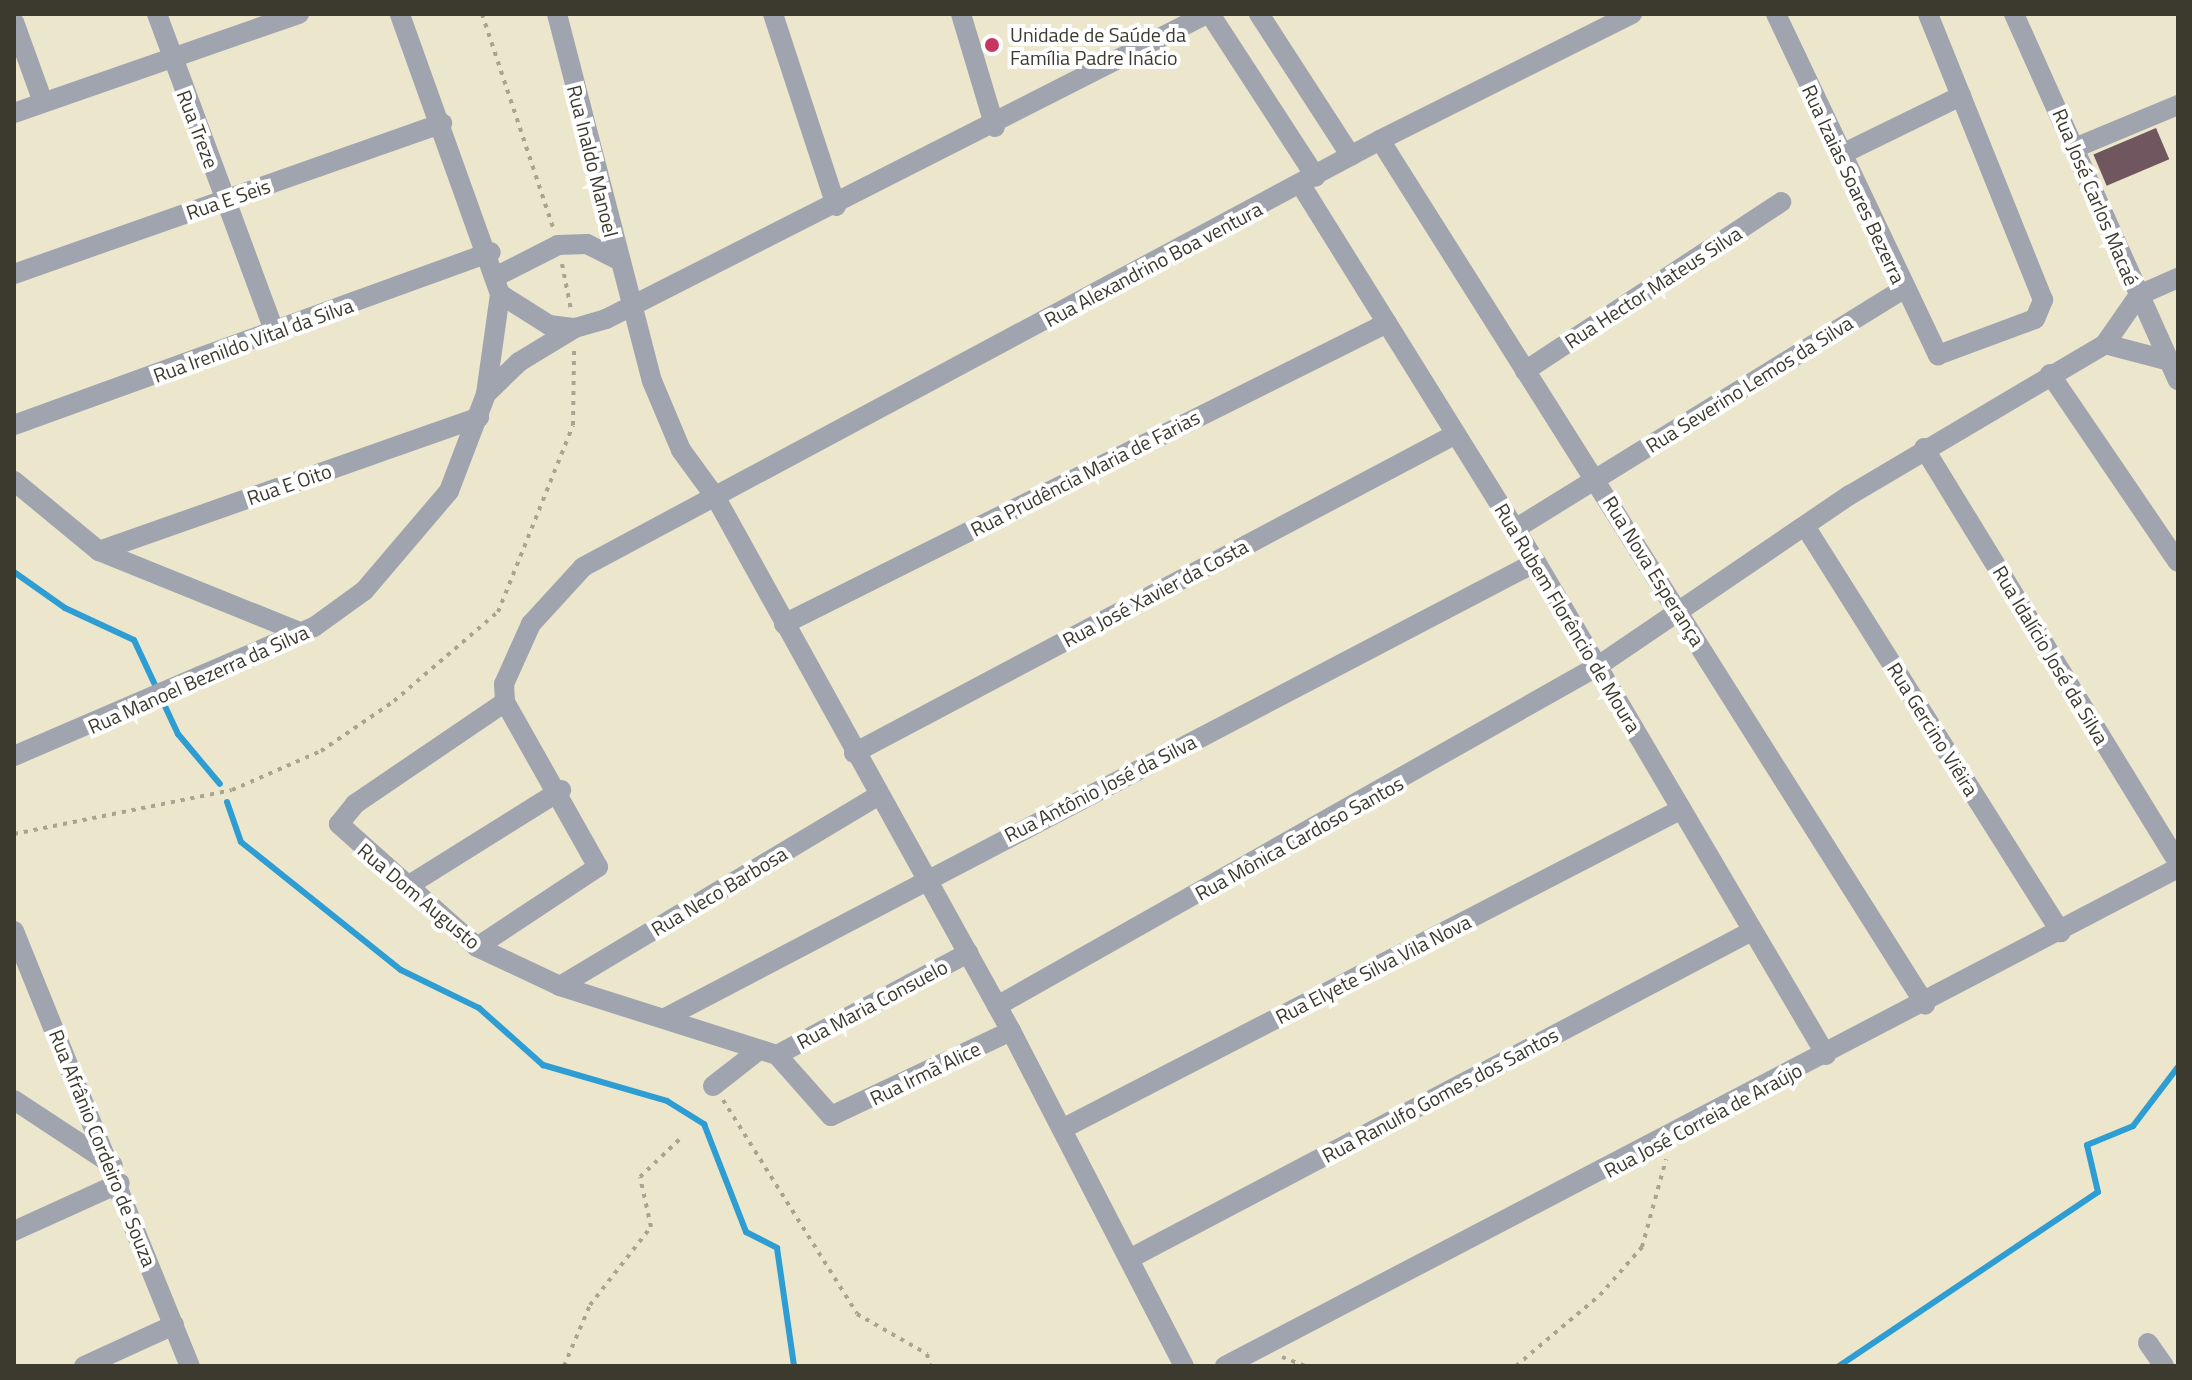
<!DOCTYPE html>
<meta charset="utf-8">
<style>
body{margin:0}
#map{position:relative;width:2192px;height:1380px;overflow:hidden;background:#ece6cc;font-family:"Titillium Web",sans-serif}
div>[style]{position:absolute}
.stream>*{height:6px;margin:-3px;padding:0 3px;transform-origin:3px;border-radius:3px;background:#2d9dd3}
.building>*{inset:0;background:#70565f;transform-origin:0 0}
.path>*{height:4px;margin-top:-2px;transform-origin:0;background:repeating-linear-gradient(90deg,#a9a490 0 4px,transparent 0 10px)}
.minor>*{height:20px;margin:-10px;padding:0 10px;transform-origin:10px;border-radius:10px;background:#9fa4af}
.tertiary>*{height:20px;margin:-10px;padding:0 10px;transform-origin:10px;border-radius:10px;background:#9fa4af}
.dots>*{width:22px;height:22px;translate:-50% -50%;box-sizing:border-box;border:4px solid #fff;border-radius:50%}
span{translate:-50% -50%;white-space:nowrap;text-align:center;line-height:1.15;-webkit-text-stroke:8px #fff;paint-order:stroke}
.poi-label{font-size:20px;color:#3c3a2f}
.left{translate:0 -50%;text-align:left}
.street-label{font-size:20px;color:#3c3a2f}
.frame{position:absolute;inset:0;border:16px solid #3c3a2f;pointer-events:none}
</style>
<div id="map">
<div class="stream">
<div style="left:14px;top:572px;width:62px;rotate:35.2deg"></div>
<div style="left:65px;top:608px;width:76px;rotate:24.9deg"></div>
<div style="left:134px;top:640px;width:104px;rotate:64.9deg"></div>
<div style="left:178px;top:734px;width:65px;rotate:50deg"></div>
<div style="left:227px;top:802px;width:42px;rotate:70.7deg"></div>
<div style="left:241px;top:842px;width:205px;rotate:38.7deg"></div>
<div style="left:401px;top:970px;width:87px;rotate:26deg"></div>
<div style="left:479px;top:1008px;width:86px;rotate:41.7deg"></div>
<div style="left:543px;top:1065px;width:129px;rotate:16.2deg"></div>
<div style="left:667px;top:1101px;width:44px;rotate:31.9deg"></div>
<div style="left:704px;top:1124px;width:116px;rotate:68.7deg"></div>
<div style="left:746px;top:1232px;width:35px;rotate:27deg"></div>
<div style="left:777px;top:1248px;width:119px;rotate:81.8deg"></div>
<div style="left:1839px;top:1366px;width:312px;rotate:-33.9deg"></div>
<div style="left:2098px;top:1192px;width:48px;rotate:-103.2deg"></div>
<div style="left:2087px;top:1145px;width:50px;rotate:-22.4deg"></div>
<div style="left:2133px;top:1126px;width:74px;rotate:-52.7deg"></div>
</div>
<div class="building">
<div style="left:2156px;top:128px;width:34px;height:68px;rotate:67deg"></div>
</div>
<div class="path">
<div style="left:482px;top:14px;width:225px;rotate:71.6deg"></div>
<div style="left:562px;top:264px;width:47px;rotate:78.9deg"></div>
<div style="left:14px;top:834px;width:222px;rotate:-11.4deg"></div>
<div style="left:232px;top:790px;width:97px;rotate:-23.7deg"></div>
<div style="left:321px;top:751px;width:88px;rotate:-34.4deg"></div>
<div style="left:394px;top:701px;width:137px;rotate:-40.6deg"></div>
<div style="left:498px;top:612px;width:201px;rotate:-68.1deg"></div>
<div style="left:573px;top:425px;width:75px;rotate:-89.2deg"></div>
<div style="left:723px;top:1100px;width:252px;rotate:57.9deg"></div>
<div style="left:857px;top:1314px;width:81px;rotate:29.7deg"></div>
<div style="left:927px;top:1354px;width:12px;rotate:76deg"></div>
<div style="left:1282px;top:1357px;width:26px;rotate:21deg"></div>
<div style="left:564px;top:1366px;width:66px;rotate:-66.9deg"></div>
<div style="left:590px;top:1305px;width:99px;rotate:-52deg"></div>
<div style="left:651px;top:1227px;width:51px;rotate:-102.4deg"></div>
<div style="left:640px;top:1177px;width:59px;rotate:-43.6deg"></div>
<div style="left:1516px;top:1366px;width:110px;rotate:-40.2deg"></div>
<div style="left:1600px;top:1295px;width:64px;rotate:-48.8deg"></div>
<div style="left:1642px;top:1247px;width:91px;rotate:-74.7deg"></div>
</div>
<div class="minor">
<div style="left:157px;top:14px;width:340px;rotate:69.7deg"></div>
<div style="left:557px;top:14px;width:379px;rotate:75.5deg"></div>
<div style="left:652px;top:381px;width:75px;rotate:67.2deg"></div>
<div style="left:681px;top:450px;width:59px;rotate:53.9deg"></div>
<div style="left:716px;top:498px;width:609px;rotate:61.04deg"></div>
<div style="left:1011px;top:1031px;width:377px;rotate:62.7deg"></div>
<div style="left:773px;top:14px;width:202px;rotate:71.8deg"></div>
<div style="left:961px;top:14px;width:118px;rotate:73.3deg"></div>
<div style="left:1210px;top:14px;width:194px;rotate:57deg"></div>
<div style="left:1259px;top:14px;width:169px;rotate:57.1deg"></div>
<div style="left:1776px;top:14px;width:378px;rotate:64.6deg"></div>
<div style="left:1938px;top:355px;width:103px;rotate:-20.4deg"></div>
<div style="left:2035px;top:319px;width:21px;rotate:-67deg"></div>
<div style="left:2043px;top:300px;width:308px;rotate:-111.9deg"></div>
<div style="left:2014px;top:14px;width:401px;rotate:65.9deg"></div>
<div style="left:14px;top:22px;width:85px;rotate:70.1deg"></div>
<div style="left:14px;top:113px;width:302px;rotate:-19.2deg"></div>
<div style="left:1380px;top:140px;width:1022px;rotate:57.76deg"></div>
<div style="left:2077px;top:147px;width:109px;rotate:-22.6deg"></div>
<div style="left:1840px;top:155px;width:135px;rotate:-26deg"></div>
<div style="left:1301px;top:185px;width:444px;rotate:58.1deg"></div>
<div style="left:1536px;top:562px;width:572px;rotate:59.53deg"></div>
<div style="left:14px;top:274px;width:454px;rotate:-19.4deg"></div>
<div style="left:497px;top:276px;width:68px;rotate:-26.9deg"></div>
<div style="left:558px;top:245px;width:29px;rotate:-2deg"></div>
<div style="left:587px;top:244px;width:35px;rotate:27deg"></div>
<div style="left:500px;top:294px;width:58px;rotate:32.3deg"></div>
<div style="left:549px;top:325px;width:26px;rotate:7deg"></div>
<div style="left:575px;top:328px;width:32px;rotate:-16deg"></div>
<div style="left:606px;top:319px;width:674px;rotate:-26.91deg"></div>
<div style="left:2105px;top:344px;width:67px;rotate:14.7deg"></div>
<div style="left:1525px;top:371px;width:307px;rotate:-33.4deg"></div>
<div style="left:2050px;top:374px;width:227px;rotate:55.8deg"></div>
<div style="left:486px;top:394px;width:46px;rotate:-44.1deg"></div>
<div style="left:519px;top:362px;width:66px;rotate:-31.3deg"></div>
<div style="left:14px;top:425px;width:507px;rotate:-19.93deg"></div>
<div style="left:1924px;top:448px;width:486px;rotate:58.5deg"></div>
<div style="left:14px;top:481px;width:110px;rotate:39.5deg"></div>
<div style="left:99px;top:551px;width:219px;rotate:22deg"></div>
<div style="left:1805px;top:526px;width:480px;rotate:57.8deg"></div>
<div style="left:1515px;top:529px;width:457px;rotate:-31.7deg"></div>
<div style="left:99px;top:551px;width:403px;rotate:-19.4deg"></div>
<div style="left:784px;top:624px;width:674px;rotate:-26.53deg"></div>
<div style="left:854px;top:753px;width:681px;rotate:-27.92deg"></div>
<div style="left:406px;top:887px;width:183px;rotate:-32deg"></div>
<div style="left:14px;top:931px;width:469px;rotate:68deg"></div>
<div style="left:477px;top:947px;width:145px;rotate:-33.5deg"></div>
<div style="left:598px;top:867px;width:189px;rotate:-119.4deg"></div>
<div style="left:560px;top:986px;width:372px;rotate:-30.9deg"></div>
<div style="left:997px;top:1006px;width:691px;rotate:-29.5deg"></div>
<div style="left:1598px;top:666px;width:305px;rotate:-34.2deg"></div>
<div style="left:1850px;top:495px;width:296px;rotate:-30.6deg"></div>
<div style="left:2105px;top:344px;width:60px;rotate:-55.2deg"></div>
<div style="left:2139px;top:295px;width:43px;rotate:-23.6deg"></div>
<div style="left:665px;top:1018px;width:983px;rotate:-27.63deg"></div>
<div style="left:1011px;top:1031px;width:199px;rotate:154.7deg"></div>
<div style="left:831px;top:1116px;width:81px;rotate:-131.5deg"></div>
<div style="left:777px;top:1055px;width:228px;rotate:-162.4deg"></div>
<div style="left:560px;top:986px;width:92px;rotate:-154.8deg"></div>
<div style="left:477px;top:947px;width:185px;rotate:-138.3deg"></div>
<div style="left:339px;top:824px;width:26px;rotate:-51deg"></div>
<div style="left:355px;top:804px;width:181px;rotate:-34.2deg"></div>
<div style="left:505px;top:702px;width:18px;rotate:-93deg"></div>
<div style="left:504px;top:684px;width:66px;rotate:-65.8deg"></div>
<div style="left:531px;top:624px;width:77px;rotate:-47.6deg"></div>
<div style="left:583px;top:567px;width:904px;rotate:-28.18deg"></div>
<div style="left:1380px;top:140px;width:282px;rotate:-26.6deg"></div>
<div style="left:777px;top:1055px;width:217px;rotate:-28.1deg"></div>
<div style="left:713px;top:1086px;width:58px;rotate:-38deg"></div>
<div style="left:14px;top:1100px;width:118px;rotate:33.3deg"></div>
<div style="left:1064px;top:1128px;width:695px;rotate:-27.3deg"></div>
<div style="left:14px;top:1231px;width:116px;rotate:-24.4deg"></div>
<div style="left:1129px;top:1259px;width:704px;rotate:-27.77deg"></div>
<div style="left:2148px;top:1343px;width:28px;rotate:55deg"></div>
<div style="left:84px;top:1366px;width:99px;rotate:-24.5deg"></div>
<div style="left:1225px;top:1366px;width:1075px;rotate:-27.59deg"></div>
</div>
<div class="tertiary">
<div style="left:14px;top:756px;width:327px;rotate:-23.3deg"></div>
<div style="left:314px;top:627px;width:62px;rotate:-35.8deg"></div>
<div style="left:364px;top:591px;width:131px;rotate:-49.6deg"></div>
<div style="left:449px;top:491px;width:104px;rotate:-69.1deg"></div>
<div style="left:486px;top:394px;width:101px;rotate:-82deg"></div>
<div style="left:500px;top:294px;width:297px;rotate:-109.7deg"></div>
</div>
<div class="dots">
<div style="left:992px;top:45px;background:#c6375e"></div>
</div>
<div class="poi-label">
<span class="left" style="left:1010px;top:46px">Unidade de Saúde da<br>Família Padre Inácio</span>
</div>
<div class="street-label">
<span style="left:198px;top:129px;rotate:69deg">Rua Treze</span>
<span style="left:593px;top:161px;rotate:76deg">Rua Inaldo Manoel</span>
<span style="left:1854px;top:184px;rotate:65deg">Rua Izaias Soares Bezerra</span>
<span style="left:2096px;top:197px;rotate:67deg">Rua José Carlos Macaé</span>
<span style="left:228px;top:199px;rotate:-19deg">Rua E Seis</span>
<span style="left:1153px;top:264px;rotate:-28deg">Rua Alexandrino Boa ventura</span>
<span style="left:1653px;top:287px;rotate:-33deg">Rua Hector Mateus Silva</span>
<span style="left:253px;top:340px;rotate:-20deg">Rua Irenildo Vital da Silva</span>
<span style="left:1749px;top:384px;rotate:-32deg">Rua Severino Lemos da Silva</span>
<span style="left:1085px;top:473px;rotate:-27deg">Rua Prudência Maria de Farias</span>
<span style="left:289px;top:484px;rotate:-19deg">Rua E Oito</span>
<span style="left:1654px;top:571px;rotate:58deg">Rua Nova Esperança</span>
<span style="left:1155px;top:593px;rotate:-28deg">Rua José Xavier da Costa</span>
<span style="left:1568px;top:618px;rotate:59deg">Rua Rubem Florêncio de Moura</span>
<span style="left:2051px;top:655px;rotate:59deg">Rua Idalício José da Silva</span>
<span style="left:198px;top:679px;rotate:-24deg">Rua Manoel Bezerra da Silva</span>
<span style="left:1933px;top:729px;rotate:58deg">Rua Gercino Viêira</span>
<span style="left:1100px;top:788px;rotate:-27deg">Rua Antônio José da Silva</span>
<span style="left:1299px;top:838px;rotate:-29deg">Rua Mônica Cardoso Santos</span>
<span style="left:719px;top:891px;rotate:-31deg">Rua Neco Barbosa</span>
<span style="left:419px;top:896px;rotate:40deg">Rua Dom Augusto</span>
<span style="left:1373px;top:969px;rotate:-27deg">Rua Elyete Silva Vila Nova</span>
<span style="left:872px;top:1004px;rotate:-28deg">Rua Maria Consuelo</span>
<span style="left:925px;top:1073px;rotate:-26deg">Rua Irmã Alice</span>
<span style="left:1440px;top:1095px;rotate:-28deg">Rua Ranulfo Gomes dos Santos</span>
<span style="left:1703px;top:1120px;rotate:-28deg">Rua José Correia de Araújo</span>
<span style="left:103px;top:1148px;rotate:68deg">Rua Afrânio Cordeiro de Souza</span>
</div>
<div class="frame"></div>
</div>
